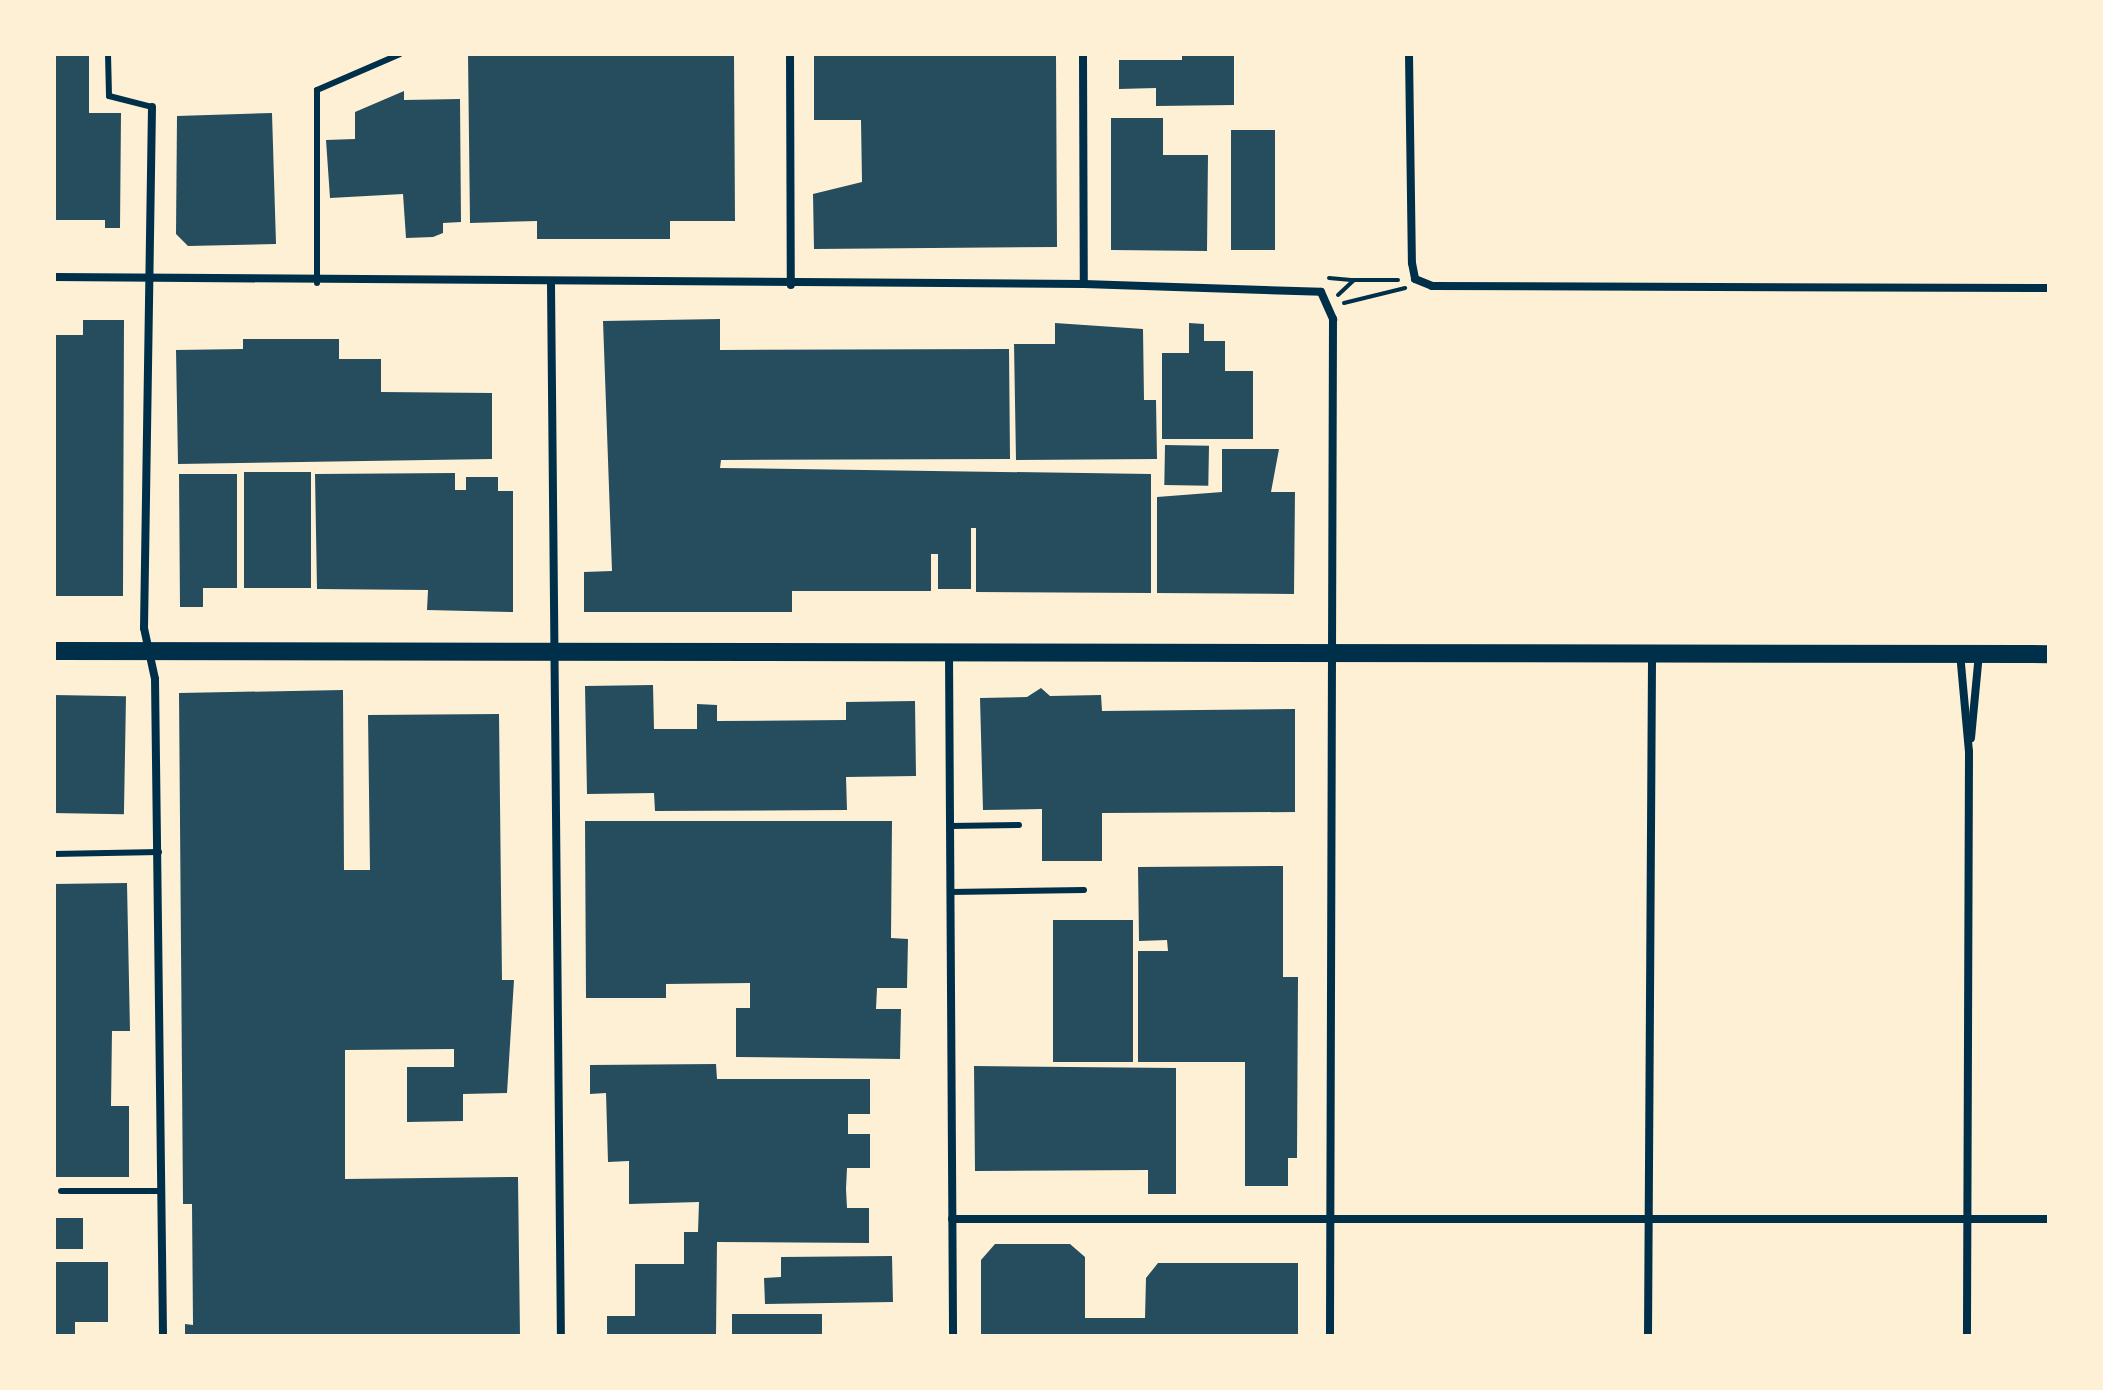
<!DOCTYPE html>
<style>
body{margin:0}
#map{position:relative;width:2103px;height:1390px;overflow:hidden;background:#fdf0d5;font-family:"Nunito Sans",sans-serif}
div>[style]{position:absolute}
.building>*{inset:0;background:#264d5e;transform-origin:0 0}
.path>*{height:4px;margin:-2px;padding:0 2px;transform-origin:2px;border-radius:2px;background:#003049}
.service>*{height:6px;margin:-3px;padding:0 3px;transform-origin:3px;border-radius:3px;background:#003049}
.minor>*{height:8px;margin:-4px;padding:0 4px;transform-origin:4px;border-radius:4px;background:#003049}
.primary>*{height:18px;margin:-9px;padding:0 9px;transform-origin:9px;border-radius:9px;background:#003049}
span{translate:-50% -50%;white-space:nowrap;text-align:center;line-height:1.15;-webkit-text-stroke:8px #fdf0d5;paint-order:stroke}
.frame{position:absolute;inset:0;border:56px solid #fdf0d5;pointer-events:none}
</style>
<div id="map">
<div class="building">
<div style="clip-path:polygon(54px 54px,89px 54px,89px 113px,121px 113px,120px 228px,105px 228px,105px 220px,54px 220px)"></div>
<div style="clip-path:polygon(468px 54px,734px 54px,735px 221px,670px 221px,670px 239px,537px 239px,537px 221px,470px 223px)"></div>
<div style="clip-path:polygon(814px 54px,1056px 54px,1057px 247px,814px 249px,813px 194px,862px 182px,861px 120px,814px 120px)"></div>
<div style="clip-path:polygon(1182px 54px,1234px 54px,1234px 105px,1156px 106px,1156px 88px,1119px 89px,1119px 60px,1182px 60px)"></div>
<div style="clip-path:polygon(404px 91px,404px 100px,460px 99px,461px 222px,443px 223px,443px 233px,433px 237px,406px 238px,403px 194px,330px 198px,326px 140px,355px 139px,355px 112px)"></div>
<div style="clip-path:polygon(272px 113px,276px 244px,188px 246px,176px 234px,177px 116px)"></div>
<div style="clip-path:polygon(1111px 118px,1163px 118px,1163px 155px,1208px 155px,1207px 251px,1111px 250px)"></div>
<div style="left:1231px;top:130px;width:44px;height:120px"></div>
<div style="clip-path:polygon(720px 319px,720px 350px,1009px 349px,1010px 459px,721px 460px,720px 468px,1151px 474px,1151px 593px,976px 592px,976px 528px,971px 528px,971px 589px,938px 589px,938px 554px,931px 554px,931px 591px,792px 591px,792px 612px,584px 612px,584px 572px,612px 571px,603px 321px)"></div>
<div style="clip-path:polygon(83px 320px,124px 320px,123px 596px,54px 596px,54px 335px,83px 335px)"></div>
<div style="clip-path:polygon(1055px 323px,1143px 329px,1144px 400px,1156px 400px,1157px 459px,1016px 460px,1014px 344px,1055px 344px)"></div>
<div style="clip-path:polygon(1189px 323px,1204px 324px,1204px 341px,1225px 341px,1225px 371px,1253px 371px,1253px 439px,1162px 439px,1162px 353px,1189px 353px)"></div>
<div style="clip-path:polygon(243px 339px,339px 339px,339px 359px,381px 359px,381px 392px,492px 393px,492px 459px,178px 464px,176px 350px,243px 349px)"></div>
<div style="left:1165px;top:445px;width:44px;height:40px;rotate:1deg"></div>
<div style="clip-path:polygon(1222px 449px,1279px 449px,1271px 492px,1295px 492px,1294px 594px,1157px 593px,1157px 497px,1222px 492px)"></div>
<div style="left:244px;top:472px;width:67px;height:116px"></div>
<div style="clip-path:polygon(455px 473px,455px 490px,466px 490px,466px 477px,498px 477px,498px 491px,513px 491px,513px 612px,427px 610px,428px 590px,317px 589px,315px 474px)"></div>
<div style="clip-path:polygon(179px 474px,237px 474px,237px 588px,203px 588px,203px 607px,180px 607px)"></div>
<div style="clip-path:polygon(653px 685px,654px 729px,697px 729px,697px 704px,717px 705px,717px 721px,846px 720px,846px 702px,915px 701px,916px 776px,846px 777px,847px 810px,655px 811px,654px 793px,587px 794px,585px 686px)"></div>
<div style="clip-path:polygon(1041px 688px,1050px 696px,1101px 695px,1102px 711px,1295px 709px,1295px 812px,1102px 813px,1102px 861px,1042px 861px,1042px 809px,983px 810px,980px 698px,1027px 697px)"></div>
<div style="clip-path:polygon(343px 690px,344px 870px,370px 870px,368px 715px,499px 714px,502px 980px,514px 980px,507px 1093px,463px 1094px,463px 1121px,407px 1122px,407px 1067px,454px 1067px,454px 1049px,345px 1050px,345px 1179px,518px 1177px,520px 1336px,185px 1336px,185px 1324px,193px 1325px,192px 1204px,183px 1204px,179px 693px)"></div>
<div style="left:54px;top:695px;width:72px;height:118px;rotate:1deg"></div>
<div style="clip-path:polygon(585px 821px,892px 821px,891px 938px,908px 939px,907px 988px,877px 988px,876px 1009px,901px 1009px,900px 1059px,736px 1057px,736px 1008px,750px 1008px,750px 983px,666px 984px,666px 998px,586px 998px)"></div>
<div style="clip-path:polygon(1283px 866px,1283px 977px,1298px 977px,1297px 1158px,1288px 1158px,1288px 1186px,1245px 1186px,1245px 1062px,1138px 1062px,1138px 951px,1168px 951px,1167px 940px,1139px 941px,1138px 867px)"></div>
<div style="clip-path:polygon(127px 883px,130px 1031px,112px 1031px,111px 1106px,129px 1106px,129px 1177px,54px 1177px,54px 884px)"></div>
<div style="left:1053px;top:920px;width:80px;height:142px"></div>
<div style="clip-path:polygon(716px 1064px,717px 1079px,870px 1079px,870px 1114px,848px 1114px,848px 1134px,870px 1134px,870px 1168px,847px 1168px,846px 1189px,847px 1208px,869px 1208px,869px 1243px,717px 1242px,716px 1336px,607px 1336px,607px 1316px,635px 1316px,635px 1264px,684px 1264px,684px 1232px,698px 1232px,699px 1202px,629px 1204px,629px 1161px,608px 1162px,606px 1093px,590px 1094px,590px 1065px)"></div>
<div style="clip-path:polygon(974px 1066px,1176px 1068px,1176px 1194px,1148px 1194px,1148px 1170px,975px 1171px)"></div>
<div style="left:54px;top:1218px;width:29px;height:31px"></div>
<div style="clip-path:polygon(995px 1244px,1070px 1244px,1085px 1257px,1085px 1318px,1145px 1318px,1146px 1278px,1158px 1263px,1298px 1263px,1298px 1336px,981px 1336px,981px 1260px)"></div>
<div style="clip-path:polygon(892px 1256px,893px 1302px,765px 1304px,764px 1278px,781px 1277px,781px 1257px)"></div>
<div style="clip-path:polygon(54px 1262px,108px 1262px,108px 1322px,75px 1322px,75px 1336px,54px 1336px)"></div>
<div style="left:732px;top:1314px;width:90px;height:22px"></div>
</div>
<div class="path">
<div style="left:1329px;top:278px;width:25px;rotate:5deg"></div>
<div style="left:1338px;top:295px;width:22px;rotate:-43deg"></div>
<div style="left:1354px;top:280px;width:44px"></div>
<div style="left:1344px;top:303px;width:63px;rotate:-13.8deg"></div>
</div>
<div class="service">
<div style="left:108px;top:54px;width:42px;rotate:88.6deg"></div>
<div style="left:109px;top:96px;width:44px;rotate:14.3deg"></div>
<div style="left:317px;top:283px;width:193px;rotate:-90deg"></div>
<div style="left:317px;top:90px;width:90px;rotate:-23.4deg"></div>
<div style="left:950px;top:826px;width:69px;rotate:-0.8deg"></div>
<div style="left:54px;top:854px;width:105px;rotate:-1.1deg"></div>
<div style="left:950px;top:892px;width:134px;rotate:-0.9deg"></div>
<div style="left:61px;top:1191px;width:101px"></div>
</div>
<div class="minor">
<div style="left:790px;top:54px;width:231px;rotate:89.8deg"></div>
<div style="left:1083px;top:54px;width:230px;rotate:89.8deg"></div>
<div style="left:1409px;top:54px;width:209px;rotate:89.2deg"></div>
<div style="left:1412px;top:263px;width:16px;rotate:79deg"></div>
<div style="left:1415px;top:279px;width:18px;rotate:22deg"></div>
<div style="left:1432px;top:286px;width:617px;rotate:0.19deg"></div>
<div style="left:152px;top:107px;width:521px;rotate:90.88deg"></div>
<div style="left:144px;top:628px;width:52px;rotate:77.8deg"></div>
<div style="left:155px;top:679px;width:657px;rotate:89.3deg"></div>
<div style="left:54px;top:277px;width:1030px;rotate:0.39deg"></div>
<div style="left:1084px;top:284px;width:237px;rotate:1.9deg"></div>
<div style="left:1321px;top:292px;width:30px;rotate:66deg"></div>
<div style="left:1333px;top:319px;width:1017px;rotate:90.17deg"></div>
<div style="left:551px;top:284px;width:1052px;rotate:89.46deg"></div>
<div style="left:949px;top:653px;width:683px;rotate:89.66deg"></div>
<div style="left:1960px;top:653px;width:98px;rotate:84.8deg"></div>
<div style="left:1969px;top:751px;width:585px;rotate:90.2deg"></div>
<div style="left:1971px;top:738px;width:85px;rotate:-84.6deg"></div>
<div style="left:952px;top:1219px;width:1097px"></div>
<div style="left:1648px;top:1336px;width:684px;rotate:-89.66deg"></div>
</div>
<div class="primary">
<div style="left:54px;top:651px;width:1995px;rotate:0.09deg"></div>
</div>
<div class="frame"></div>
</div>
